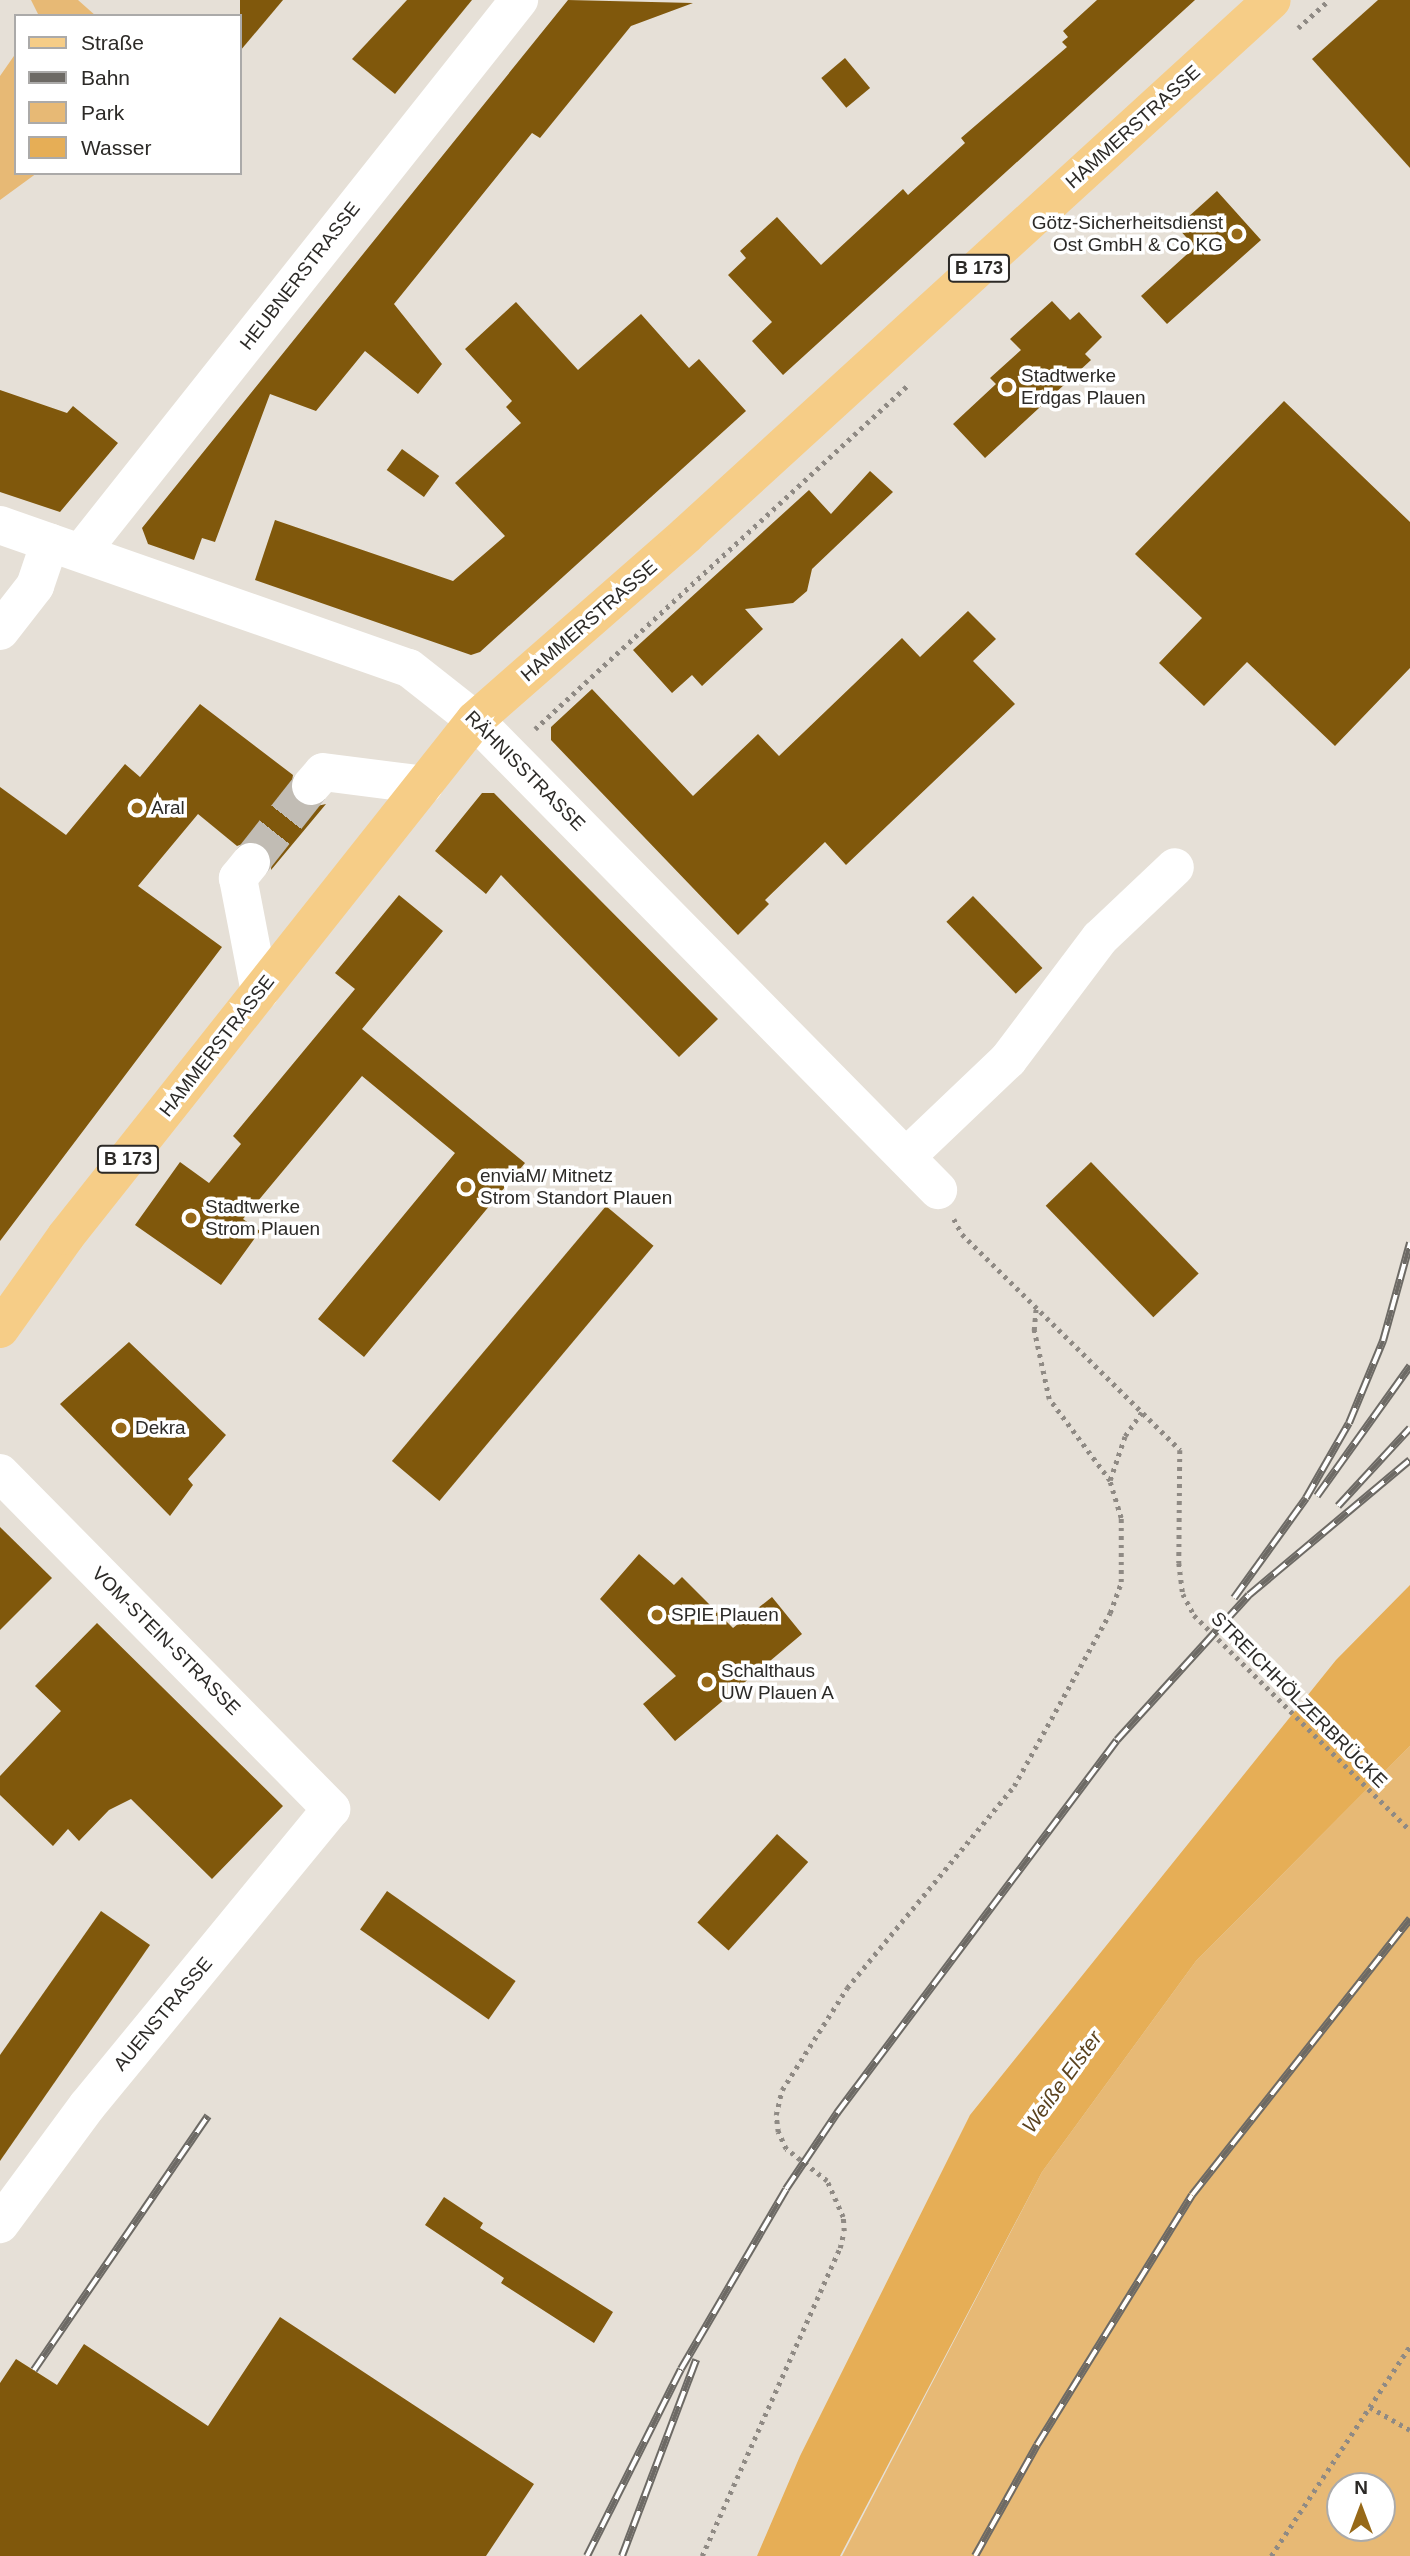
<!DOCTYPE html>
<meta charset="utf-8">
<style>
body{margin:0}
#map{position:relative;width:1410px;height:2556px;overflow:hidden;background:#e6e0d7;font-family:Arial,sans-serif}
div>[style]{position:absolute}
.green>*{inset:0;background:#e7b975}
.water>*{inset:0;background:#e6ae56}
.building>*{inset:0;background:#80580c;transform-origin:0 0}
.minor-tunnel>*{height:38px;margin-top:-19px;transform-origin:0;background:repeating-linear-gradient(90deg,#c1bcb4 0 38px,transparent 0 57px)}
.path>*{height:4.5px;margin-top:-2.25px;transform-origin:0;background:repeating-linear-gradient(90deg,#8f8a84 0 3.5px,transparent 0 8.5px)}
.minor>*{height:38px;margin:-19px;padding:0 19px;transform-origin:19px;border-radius:19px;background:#fff}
.major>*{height:38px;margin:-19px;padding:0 19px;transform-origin:19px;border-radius:19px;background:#f6cd87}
.rail>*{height:8px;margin-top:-4px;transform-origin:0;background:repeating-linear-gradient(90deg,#fff 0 16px,#6d6a65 0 32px);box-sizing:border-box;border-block:2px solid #6d6a65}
.dots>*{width:19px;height:19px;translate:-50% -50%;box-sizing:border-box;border:4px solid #fff;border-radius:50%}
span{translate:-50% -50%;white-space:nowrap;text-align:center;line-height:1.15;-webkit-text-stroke:7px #fff;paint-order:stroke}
.shield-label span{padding:2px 5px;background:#fff;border:2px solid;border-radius:5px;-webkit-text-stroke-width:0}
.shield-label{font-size:18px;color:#2c2a27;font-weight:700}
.street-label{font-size:19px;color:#2c2a27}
.poi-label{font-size:19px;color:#2c2a27}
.right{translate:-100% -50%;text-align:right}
.left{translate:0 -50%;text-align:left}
.water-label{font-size:21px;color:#5b431f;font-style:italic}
.legend{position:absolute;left:14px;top:14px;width:228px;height:161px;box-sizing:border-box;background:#fff;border:2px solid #abaaa9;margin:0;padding:9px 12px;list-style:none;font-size:21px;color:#2c2a27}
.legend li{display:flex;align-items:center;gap:14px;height:35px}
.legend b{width:35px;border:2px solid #abaaa9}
.north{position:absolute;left:1326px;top:2472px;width:70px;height:70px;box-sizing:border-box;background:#fff;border:2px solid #abaaa9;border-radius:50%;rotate:0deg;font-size:19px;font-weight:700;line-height:28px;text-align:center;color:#2c2a27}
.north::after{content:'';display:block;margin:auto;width:24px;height:32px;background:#976918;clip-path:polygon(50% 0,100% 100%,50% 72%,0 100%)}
</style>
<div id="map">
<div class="green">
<div style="clip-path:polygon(31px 0,78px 0,96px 16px,39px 16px)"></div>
<div style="clip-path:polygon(16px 53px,16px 173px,37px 173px,0 200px,0 76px)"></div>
<div style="clip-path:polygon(evenodd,1410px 1746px,1410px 2556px,842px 2556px,1042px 2172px,1196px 1961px,1410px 1746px,1340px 2486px,1382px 2486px,1382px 2528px,1340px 2528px,1340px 2486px)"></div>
</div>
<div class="water">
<div style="clip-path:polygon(1410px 1585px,1410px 1746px,1196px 1961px,1042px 2172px,840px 2556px,757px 2556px,800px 2456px,970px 2115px,1336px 1660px)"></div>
</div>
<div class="building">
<div style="clip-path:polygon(240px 0,283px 0,240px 51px)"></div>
<div style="clip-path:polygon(407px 0,472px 0,395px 94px,352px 59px)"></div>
<div style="clip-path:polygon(568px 0,693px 3px,631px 26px,540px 138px,532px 133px,394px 304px,442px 364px,418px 394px,365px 351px,316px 411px,270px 394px,215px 542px,202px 538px,194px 560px,148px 544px,142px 528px)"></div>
<div style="clip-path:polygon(1097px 0,1195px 0,783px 375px,752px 341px,772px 322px,728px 275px,746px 258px,740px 251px,777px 217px,821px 265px,903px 189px,908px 195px,965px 143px,961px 138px,1067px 47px,1062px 42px,1068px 37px,1063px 31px)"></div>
<div style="clip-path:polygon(1378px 0,1410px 0,1410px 168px,1312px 59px)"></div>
<div style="left:845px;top:58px;width:39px;height:31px;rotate:50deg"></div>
<div style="clip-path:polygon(1217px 191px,1261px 240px,1167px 324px,1141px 296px,1195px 247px,1177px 227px)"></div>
<div style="clip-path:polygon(1052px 301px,1070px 320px,1079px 312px,1102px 337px,1085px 354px,1091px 360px,985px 458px,953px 424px,996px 384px,990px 378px,1021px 350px,1010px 339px)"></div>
<div style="clip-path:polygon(516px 302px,578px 370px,641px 314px,689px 368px,699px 359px,746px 411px,480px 652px,471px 655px,255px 580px,275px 520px,453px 581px,505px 536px,455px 483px,521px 423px,506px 407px,512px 401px,465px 349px)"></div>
<div style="clip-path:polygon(0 390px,67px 413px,73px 406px,118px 443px,60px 512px,0 492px)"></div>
<div style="clip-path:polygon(1284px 401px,1410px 522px,1410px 668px,1335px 746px,1247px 662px,1204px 706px,1159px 663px,1202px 618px,1135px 554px)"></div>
<div style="left:402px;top:449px;width:46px;height:26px;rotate:36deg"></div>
<div style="clip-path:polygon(870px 471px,893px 492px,812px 569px,807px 591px,793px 603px,745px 609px,763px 629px,702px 686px,692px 675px,672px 693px,633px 650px,809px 490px,831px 514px)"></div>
<div style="clip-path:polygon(968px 611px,996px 639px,973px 661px,1015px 704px,846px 865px,825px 842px,765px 900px,769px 904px,738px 935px,551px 740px,551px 727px,592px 689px,693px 796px,758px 734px,779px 756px,902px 638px,920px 657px)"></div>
<div style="clip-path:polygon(200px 704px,293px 775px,290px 793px,297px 803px,308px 808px,326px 804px,271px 870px,272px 855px,264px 845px,254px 840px,237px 846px,198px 814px,138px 886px,222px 947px,0 1241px,0 787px,66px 835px,125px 764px,140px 777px)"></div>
<div style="clip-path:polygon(482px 793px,494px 793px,718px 1019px,679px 1057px,501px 875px,486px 894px,435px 851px)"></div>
<div style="clip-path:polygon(399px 895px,443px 931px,362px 1029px,525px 1163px,364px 1357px,318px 1319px,455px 1153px,362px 1076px,243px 1219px,260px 1231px,221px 1285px,135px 1225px,180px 1162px,209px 1183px,241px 1144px,233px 1136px,355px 989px,335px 973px)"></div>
<div style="left:973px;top:896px;width:100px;height:37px;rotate:46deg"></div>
<div style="left:1091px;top:1162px;width:155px;height:63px;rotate:46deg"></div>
<div style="left:606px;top:1206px;width:62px;height:333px;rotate:40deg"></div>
<div style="clip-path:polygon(129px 1342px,226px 1435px,188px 1479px,193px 1485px,170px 1516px,60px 1404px)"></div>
<div style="clip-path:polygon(0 1527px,52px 1578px,0 1630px)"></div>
<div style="clip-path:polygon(639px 1554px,674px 1585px,682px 1577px,733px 1628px,772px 1597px,802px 1634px,675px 1741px,643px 1704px,676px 1676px,600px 1599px)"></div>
<div style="clip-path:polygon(97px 1623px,283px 1806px,212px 1879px,131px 1799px,109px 1810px,79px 1841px,68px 1829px,53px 1846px,0 1795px,0 1776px,61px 1711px,35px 1686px)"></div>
<div style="left:777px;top:1834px;width:42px;height:119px;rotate:42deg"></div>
<div style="left:387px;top:1891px;width:157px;height:47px;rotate:35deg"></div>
<div style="clip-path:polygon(101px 1911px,150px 1945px,0 2161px,0 2055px)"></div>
<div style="clip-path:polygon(444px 2197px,483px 2223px,480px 2228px,613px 2312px,594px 2343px,501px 2283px,504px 2278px,425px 2225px)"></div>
<div style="clip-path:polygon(280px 2317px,534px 2484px,486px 2556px,0 2556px,0 2383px,16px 2359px,57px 2385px,84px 2344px,208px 2426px)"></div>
</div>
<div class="minor-tunnel">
<div style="left:251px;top:862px;width:97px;rotate:-51.7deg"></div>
</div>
<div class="path">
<div style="left:1298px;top:28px;width:42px;rotate:-42.1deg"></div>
<div style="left:535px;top:729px;width:506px;rotate:-42.68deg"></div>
<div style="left:954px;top:1219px;width:17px;rotate:62deg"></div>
<div style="left:962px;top:1234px;width:307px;rotate:44.7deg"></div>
<div style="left:1180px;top:1450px;width:113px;rotate:90.5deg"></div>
<div style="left:1179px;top:1563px;width:31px;rotate:83deg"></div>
<div style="left:1183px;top:1594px;width:24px;rotate:62deg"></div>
<div style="left:1194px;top:1615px;width:305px;rotate:44.9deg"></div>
<div style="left:1110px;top:1480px;width:46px;rotate:-71.2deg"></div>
<div style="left:1125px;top:1436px;width:29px;rotate:-55deg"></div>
<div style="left:1370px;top:2407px;width:46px;rotate:29.9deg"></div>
<div style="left:702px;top:2556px;width:338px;rotate:-65.9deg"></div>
<div style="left:840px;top:2248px;width:17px;rotate:-77deg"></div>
<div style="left:844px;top:2231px;width:14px;rotate:-94deg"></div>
<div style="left:843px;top:2217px;width:39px;rotate:-114deg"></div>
<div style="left:827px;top:2181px;width:52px;rotate:-142deg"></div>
<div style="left:786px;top:2149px;width:19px;rotate:-115deg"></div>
<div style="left:778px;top:2132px;width:17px;rotate:-97deg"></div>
<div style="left:776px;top:2115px;width:26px;rotate:-77deg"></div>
<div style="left:782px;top:2090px;width:121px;rotate:-57.5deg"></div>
<div style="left:847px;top:1988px;width:262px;rotate:-50.4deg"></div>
<div style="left:1014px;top:1786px;width:198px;rotate:-61deg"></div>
<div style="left:1110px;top:1613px;width:33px;rotate:-70deg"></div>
<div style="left:1121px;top:1582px;width:64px;rotate:-90deg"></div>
<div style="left:1121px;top:1518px;width:39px;rotate:-107deg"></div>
<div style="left:1110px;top:1481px;width:102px;rotate:-126.6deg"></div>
<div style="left:1049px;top:1399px;width:71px;rotate:-102.3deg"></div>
<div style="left:1034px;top:1330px;width:24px;rotate:-85deg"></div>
<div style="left:1271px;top:2556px;width:252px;rotate:-56.5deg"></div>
</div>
<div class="minor">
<div style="left:0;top:525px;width:433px;rotate:19.3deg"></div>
<div style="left:409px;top:668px;width:84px;rotate:38.2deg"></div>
<div style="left:475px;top:720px;width:660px;rotate:45.43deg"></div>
<div style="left:81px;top:552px;width:705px;rotate:-51.57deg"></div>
<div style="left:0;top:631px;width:57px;rotate:-52.1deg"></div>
<div style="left:35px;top:586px;width:46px;rotate:-71.2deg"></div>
<div style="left:311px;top:786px;width:18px;rotate:-49deg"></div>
<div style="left:323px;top:772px;width:102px;rotate:7.3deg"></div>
<div style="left:251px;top:862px;width:21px;rotate:129deg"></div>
<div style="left:238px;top:878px;width:116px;rotate:79.1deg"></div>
<div style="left:906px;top:1157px;width:141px;rotate:-43.6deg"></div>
<div style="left:1008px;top:1060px;width:153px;rotate:-53deg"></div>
<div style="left:1100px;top:938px;width:103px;rotate:-43.4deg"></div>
<div style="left:0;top:1473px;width:472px;rotate:45.4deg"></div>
<div style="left:331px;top:1809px;width:384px;rotate:129.4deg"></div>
<div style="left:87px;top:2106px;width:147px;rotate:126.4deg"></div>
</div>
<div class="major">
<div style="left:0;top:1329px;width:114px;rotate:-54.6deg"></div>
<div style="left:66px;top:1236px;width:658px;rotate:-51.6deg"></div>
<div style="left:475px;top:720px;width:281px;rotate:-41.2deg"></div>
<div style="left:686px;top:535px;width:793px;rotate:-42.4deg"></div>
</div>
<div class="rail">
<div style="left:1317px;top:1496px;width:160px;rotate:-54.4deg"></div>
<div style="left:1338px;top:1506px;width:106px;rotate:-47.3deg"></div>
<div style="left:1234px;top:1598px;width:123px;rotate:-54.2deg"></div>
<div style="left:1306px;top:1498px;width:86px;rotate:-60.2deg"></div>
<div style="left:1349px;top:1423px;width:89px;rotate:-67.5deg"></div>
<div style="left:1383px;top:1341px;width:102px;rotate:-74.6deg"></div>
<div style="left:34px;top:2370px;width:308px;rotate:-55.6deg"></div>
<div style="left:587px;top:2556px;width:209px;rotate:-63.3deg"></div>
<div style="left:681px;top:2369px;width:208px;rotate:-59.7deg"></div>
<div style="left:786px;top:2189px;width:92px;rotate:-56.1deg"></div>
<div style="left:837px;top:2113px;width:466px;rotate:-53.1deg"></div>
<div style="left:1117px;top:1740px;width:196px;rotate:-47.7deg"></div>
<div style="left:1249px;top:1595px;width:210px;rotate:-40deg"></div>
<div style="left:622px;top:2556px;width:210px;rotate:-69.3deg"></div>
<div style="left:975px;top:2556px;width:127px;rotate:-60.8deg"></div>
<div style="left:1037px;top:2445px;width:294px;rotate:-58.2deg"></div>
<div style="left:1192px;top:2195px;width:352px;rotate:-51.7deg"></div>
</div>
<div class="dots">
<div style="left:1237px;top:234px;background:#976918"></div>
<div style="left:1007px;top:387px;background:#976918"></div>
<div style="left:137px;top:808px;background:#976918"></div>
<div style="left:466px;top:1187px;background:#976918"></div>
<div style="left:191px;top:1218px;background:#976918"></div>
<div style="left:121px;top:1428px;background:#976918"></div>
<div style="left:657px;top:1615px;background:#976918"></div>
<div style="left:707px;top:1682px;background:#976918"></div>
</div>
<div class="shield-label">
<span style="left:979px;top:268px">B 173</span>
<span style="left:128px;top:1159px">B 173</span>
</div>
<div class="street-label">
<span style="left:1133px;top:127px;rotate:-42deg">HAMMERSTRASSE</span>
<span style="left:300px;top:276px;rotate:-52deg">HEUBNERSTRASSE</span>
<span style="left:589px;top:621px;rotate:-41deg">HAMMERSTRASSE</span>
<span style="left:525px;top:771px;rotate:45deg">RÄHNISSTRASSE</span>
<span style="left:217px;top:1046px;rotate:-52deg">HAMMERSTRASSE</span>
<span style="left:166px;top:1641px;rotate:45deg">VOM-STEIN-STRASSE</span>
<span style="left:1299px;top:1700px;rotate:45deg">STREICHHÖLZERBRÜCKE</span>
<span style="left:163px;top:2014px;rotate:-50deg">AUENSTRASSE</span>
</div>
<div class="poi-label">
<span class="right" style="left:1223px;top:234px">Götz-Sicherheitsdienst<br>Ost GmbH &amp; Co KG</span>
<span class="left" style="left:1021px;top:387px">Stadtwerke<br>Erdgas Plauen</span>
<span class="left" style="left:151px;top:808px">Aral</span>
<span class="left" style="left:480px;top:1187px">enviaM/ Mitnetz<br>Strom Standort Plauen</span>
<span class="left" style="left:205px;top:1218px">Stadtwerke<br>Strom Plauen</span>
<span class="left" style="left:135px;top:1428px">Dekra</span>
<span class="left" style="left:671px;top:1615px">SPIE Plauen</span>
<span class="left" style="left:721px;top:1682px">Schalthaus<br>UW Plauen A</span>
</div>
<div class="water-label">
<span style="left:1062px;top:2082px;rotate:-54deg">Weiße Elster</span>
</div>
<ul class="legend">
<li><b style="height:9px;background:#f6cd87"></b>Straße</li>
<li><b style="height:9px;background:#6d6a65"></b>Bahn</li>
<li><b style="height:19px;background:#e7b975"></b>Park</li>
<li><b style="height:19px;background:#e6ae56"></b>Wasser</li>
</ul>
<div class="north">N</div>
</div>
